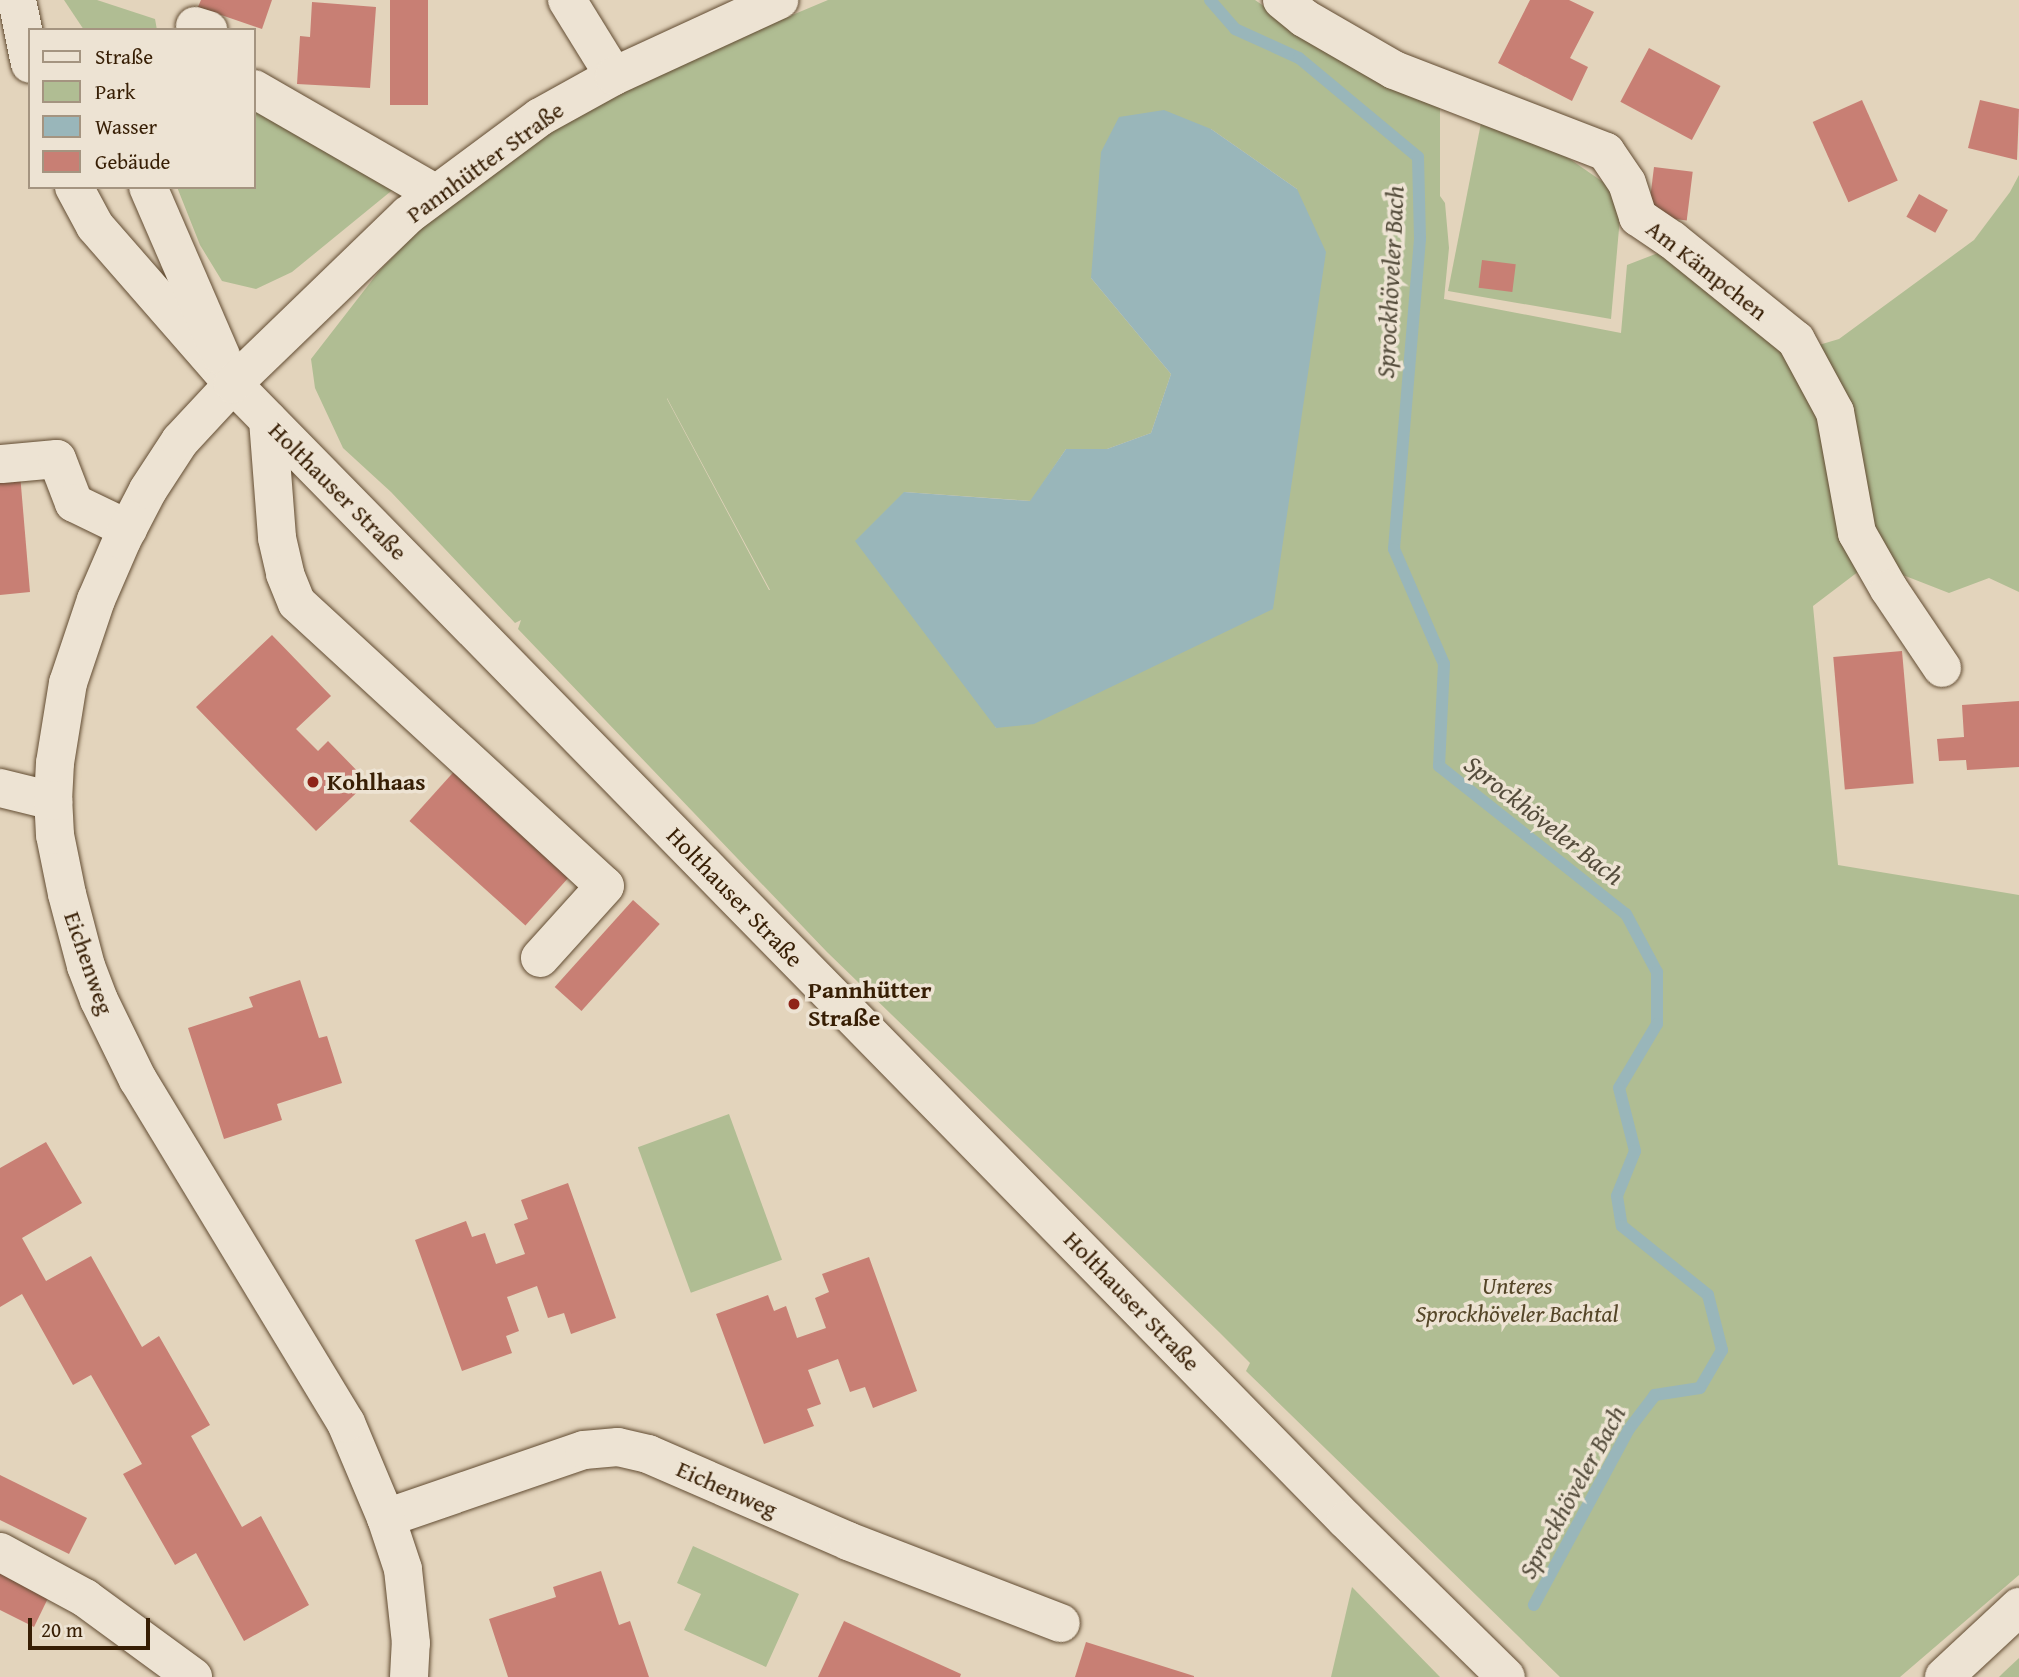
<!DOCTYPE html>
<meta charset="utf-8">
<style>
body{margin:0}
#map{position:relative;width:2019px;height:1677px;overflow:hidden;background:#e3d4bc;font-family:"Gentium Book Plus",serif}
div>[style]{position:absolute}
.green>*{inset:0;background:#b0bd93;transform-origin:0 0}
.water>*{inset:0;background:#99b6ba}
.stream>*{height:12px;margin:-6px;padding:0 6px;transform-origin:6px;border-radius:6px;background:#99b6ba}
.building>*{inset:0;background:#c87f74;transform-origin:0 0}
.roads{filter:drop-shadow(0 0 2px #624c32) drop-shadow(0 0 2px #624c32)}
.minor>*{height:38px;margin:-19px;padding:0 19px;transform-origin:19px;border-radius:19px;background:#ede3d3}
.dots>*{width:19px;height:19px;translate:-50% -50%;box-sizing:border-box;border:4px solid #ede3d3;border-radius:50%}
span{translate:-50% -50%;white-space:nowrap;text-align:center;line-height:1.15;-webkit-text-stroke:7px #ede3d3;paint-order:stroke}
.street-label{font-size:24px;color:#371e04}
.poi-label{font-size:24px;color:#371e04;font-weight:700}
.left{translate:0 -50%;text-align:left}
.park-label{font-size:24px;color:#554628;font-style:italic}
.water-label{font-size:26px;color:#544c3b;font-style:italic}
.legend{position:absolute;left:28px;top:28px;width:228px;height:161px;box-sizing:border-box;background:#ede3d3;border:2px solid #a49480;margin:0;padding:9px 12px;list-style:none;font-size:21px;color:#371e04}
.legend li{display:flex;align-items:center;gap:14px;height:35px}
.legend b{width:35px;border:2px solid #a49480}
.scale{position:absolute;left:28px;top:1618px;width:122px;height:32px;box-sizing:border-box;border:4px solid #371e04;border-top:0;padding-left:9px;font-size:21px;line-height:24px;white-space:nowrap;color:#371e04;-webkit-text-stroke:5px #ede3d3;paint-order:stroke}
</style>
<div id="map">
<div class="green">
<div style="clip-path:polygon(64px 0,97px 0,155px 19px,157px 30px,84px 30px)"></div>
<div style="clip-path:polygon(evenodd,828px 0,1255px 0,1294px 27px,1440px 107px,1440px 196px,1445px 203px,1449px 248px,1444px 299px,1621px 333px,1627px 265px,1671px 248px,1788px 343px,1826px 415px,1867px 565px,1813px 606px,1838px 865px,2019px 895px,2019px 1575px,1900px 1677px,1560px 1677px,1246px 1371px,1250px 1363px,1219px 1332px,827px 952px,518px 629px,521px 620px,515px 623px,391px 492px,343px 448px,315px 388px,311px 359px,380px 270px,459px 190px,528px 142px,697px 55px,828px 0,1211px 129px,1297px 189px,996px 728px,904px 492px,1031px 501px,1066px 449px,1107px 449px,1151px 433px,1171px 374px,1091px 278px,1211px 129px,828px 0,667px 398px,770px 590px,769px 590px,667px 399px,667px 398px)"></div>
<div style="clip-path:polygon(254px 110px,401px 183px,292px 272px,256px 289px,222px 281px,200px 245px,177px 187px,254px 187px)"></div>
<div style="clip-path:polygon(1481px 123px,1545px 142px,1622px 195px,1611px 319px,1448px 291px)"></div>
<div style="clip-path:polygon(2019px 175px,2019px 592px,1989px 578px,1949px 593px,1885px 568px,1812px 347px,1839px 339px,1974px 240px,2010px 192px)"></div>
<div style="left:729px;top:1114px;width:155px;height:97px;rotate:70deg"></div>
<div style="clip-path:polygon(693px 1546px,799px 1594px,766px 1667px,684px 1630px,701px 1594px,677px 1583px)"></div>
<div style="clip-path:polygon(1352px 1587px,1440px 1677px,1331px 1677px)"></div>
<div style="clip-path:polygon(2019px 1658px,2019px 1677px,1999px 1677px,2003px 1673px)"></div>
</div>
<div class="water">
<div style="clip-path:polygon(1164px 110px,1211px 129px,1297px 189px,1326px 252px,1273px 609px,1034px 724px,996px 728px,855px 541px,904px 492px,1030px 501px,1066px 449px,1107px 449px,1151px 433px,1171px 374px,1091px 278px,1101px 152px,1119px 117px)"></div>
</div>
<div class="stream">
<div style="left:1210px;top:0;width:38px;rotate:49deg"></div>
<div style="left:1235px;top:29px;width:70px;rotate:24.4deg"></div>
<div style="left:1299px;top:58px;width:155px;rotate:39.8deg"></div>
<div style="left:1418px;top:157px;width:82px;rotate:88.6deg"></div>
<div style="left:1420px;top:239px;width:311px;rotate:94.8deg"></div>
<div style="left:1394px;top:549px;width:125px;rotate:66.5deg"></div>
<div style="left:1444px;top:664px;width:102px;rotate:92.8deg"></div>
<div style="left:1439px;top:766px;width:238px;rotate:38.4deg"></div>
<div style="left:1626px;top:914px;width:66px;rotate:61.9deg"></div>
<div style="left:1657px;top:972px;width:52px;rotate:90deg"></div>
<div style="left:1657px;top:1024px;width:74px;rotate:120.7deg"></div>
<div style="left:1619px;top:1088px;width:65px;rotate:75.7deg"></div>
<div style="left:1635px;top:1151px;width:48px;rotate:111.8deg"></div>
<div style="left:1617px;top:1196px;width:30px;rotate:81deg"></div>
<div style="left:1622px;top:1226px;width:110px;rotate:38.7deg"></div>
<div style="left:1708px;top:1295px;width:57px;rotate:75.7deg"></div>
<div style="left:1722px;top:1350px;width:44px;rotate:120.1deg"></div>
<div style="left:1700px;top:1388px;width:46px;rotate:171.2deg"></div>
<div style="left:1655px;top:1395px;width:43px;rotate:127.4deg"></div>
<div style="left:1629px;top:1429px;width:200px;rotate:118.4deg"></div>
</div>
<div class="building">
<div style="clip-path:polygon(201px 0,272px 0,262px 29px,198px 7px)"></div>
<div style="left:390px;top:0;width:38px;height:105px"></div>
<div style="clip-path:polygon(1530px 0,1569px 0,1594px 12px,1570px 58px,1588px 67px,1572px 101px,1498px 63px)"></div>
<div style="clip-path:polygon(312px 2px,376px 7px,370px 88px,297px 84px,300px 36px,310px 37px)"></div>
<div style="left:1649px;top:48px;width:81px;height:61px;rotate:28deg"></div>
<div style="left:1862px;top:100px;width:88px;height:54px;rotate:66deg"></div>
<div style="clip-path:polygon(1980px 100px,2019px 109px,2017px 160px,1968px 148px)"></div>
<div style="left:1654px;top:167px;width:39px;height:49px;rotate:7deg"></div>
<div style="left:1919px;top:194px;width:33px;height:26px;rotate:29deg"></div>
<div style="left:1482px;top:260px;width:34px;height:28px;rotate:7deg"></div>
<div style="clip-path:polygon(20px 474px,30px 592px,0 595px,0 476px)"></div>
<div style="clip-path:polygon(272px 635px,331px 696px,296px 729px,318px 751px,328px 741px,368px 782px,316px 831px,196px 707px)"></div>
<div style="left:1902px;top:651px;width:133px;height:69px;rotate:85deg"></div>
<div style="clip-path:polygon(2019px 701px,2019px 767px,1967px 770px,1966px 760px,1939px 761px,1937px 739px,1964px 737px,1962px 705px)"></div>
<div style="left:459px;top:766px;width:156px;height:74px;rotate:42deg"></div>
<div style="left:633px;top:900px;width:36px;height:117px;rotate:42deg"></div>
<div style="clip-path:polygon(300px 980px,319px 1038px,327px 1036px,342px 1083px,277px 1104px,282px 1120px,224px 1139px,188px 1028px,253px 1007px,249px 997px)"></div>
<div style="clip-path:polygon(46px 1142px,82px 1203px,22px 1238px,46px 1281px,91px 1256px,142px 1347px,159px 1336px,210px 1425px,191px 1436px,242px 1527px,261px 1516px,309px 1605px,244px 1641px,196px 1553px,175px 1565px,123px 1474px,142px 1464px,91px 1375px,73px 1385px,22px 1294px,0 1307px,0 1168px)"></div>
<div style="clip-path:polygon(568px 1183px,616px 1318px,571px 1334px,564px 1313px,548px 1318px,537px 1286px,507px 1297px,519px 1331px,506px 1336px,512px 1353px,462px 1371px,415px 1240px,466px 1221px,472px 1237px,485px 1233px,496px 1264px,525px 1254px,514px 1224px,528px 1219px,521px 1200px)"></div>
<div style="clip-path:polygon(869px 1257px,917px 1391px,873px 1408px,865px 1387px,850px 1392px,838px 1359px,808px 1370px,821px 1404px,807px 1409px,814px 1426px,764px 1444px,716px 1314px,768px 1295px,774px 1311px,786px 1306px,797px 1338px,826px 1328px,815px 1298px,829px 1292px,822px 1274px)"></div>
<div style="clip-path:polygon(0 1475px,87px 1518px,69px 1554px,0 1520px)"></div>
<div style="clip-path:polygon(0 1567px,51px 1592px,34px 1627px,0 1610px)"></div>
<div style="clip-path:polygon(601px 1571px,619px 1625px,630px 1621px,649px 1677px,508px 1677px,489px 1619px,556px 1597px,553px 1587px)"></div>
<div style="clip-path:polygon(844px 1621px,961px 1674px,960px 1677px,818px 1677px)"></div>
<div style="clip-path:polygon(1086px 1642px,1194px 1676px,1194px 1677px,1075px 1677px)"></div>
</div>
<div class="roads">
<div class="minor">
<div style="left:17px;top:0;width:65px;rotate:78.5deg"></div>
<div style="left:567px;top:0;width:89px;rotate:58.3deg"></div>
<div style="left:1282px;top:0;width:28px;rotate:39deg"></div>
<div style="left:1304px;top:18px;width:104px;rotate:30deg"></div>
<div style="left:1394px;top:70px;width:227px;rotate:21.1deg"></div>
<div style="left:1606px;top:152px;width:37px;rotate:56deg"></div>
<div style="left:1627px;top:183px;width:36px;rotate:72deg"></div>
<div style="left:1638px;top:217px;width:41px;rotate:34.1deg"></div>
<div style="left:1672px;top:240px;width:159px;rotate:38.9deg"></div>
<div style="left:1796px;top:340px;width:82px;rotate:61.6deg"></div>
<div style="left:1835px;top:412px;width:123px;rotate:79.7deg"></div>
<div style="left:1857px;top:533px;width:64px;rotate:60.3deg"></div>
<div style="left:1889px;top:589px;width:95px;rotate:56.1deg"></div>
<div style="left:195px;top:26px;width:14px;rotate:17deg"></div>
<div style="left:254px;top:89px;width:209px;rotate:29.9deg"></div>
<div style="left:74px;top:187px;width:44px;rotate:61.7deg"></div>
<div style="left:95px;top:226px;width:210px;rotate:48.9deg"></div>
<div style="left:233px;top:384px;width:1590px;rotate:45.59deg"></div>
<div style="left:1346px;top:1520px;width:224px;rotate:44.5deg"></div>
<div style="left:148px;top:187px;width:184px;rotate:66.6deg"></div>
<div style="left:268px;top:420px;width:118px;rotate:85.6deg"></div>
<div style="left:277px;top:538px;width:37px;rotate:77deg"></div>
<div style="left:285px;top:574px;width:31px;rotate:68deg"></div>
<div style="left:297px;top:603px;width:418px;rotate:42.6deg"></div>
<div style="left:605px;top:886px;width:97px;rotate:132.1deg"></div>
<div style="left:2px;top:464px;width:55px;rotate:-5.2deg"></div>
<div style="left:57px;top:459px;width:47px;rotate:68.9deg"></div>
<div style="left:74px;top:503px;width:60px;rotate:25.7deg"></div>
<div style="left:0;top:788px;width:55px;rotate:13.8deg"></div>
<div style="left:386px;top:1518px;width:209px;rotate:-19deg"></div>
<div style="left:584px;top:1450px;width:34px;rotate:-5deg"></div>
<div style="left:618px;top:1447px;width:31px;rotate:13deg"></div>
<div style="left:648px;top:1454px;width:218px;rotate:23.5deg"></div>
<div style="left:848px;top:1541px;width:228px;rotate:21.1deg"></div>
<div style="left:0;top:1552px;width:97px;rotate:28.4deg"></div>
<div style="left:85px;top:1598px;width:134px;rotate:36.2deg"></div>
<div style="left:409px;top:1677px;width:34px;rotate:-87deg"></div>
<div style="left:411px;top:1643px;width:74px;rotate:-96.2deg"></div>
<div style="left:403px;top:1569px;width:54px;rotate:-108.4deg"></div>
<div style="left:386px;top:1518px;width:103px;rotate:-112.8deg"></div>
<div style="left:346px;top:1423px;width:401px;rotate:-121.2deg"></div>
<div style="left:138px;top:1080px;width:89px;rotate:-116deg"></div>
<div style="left:99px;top:1000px;width:36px;rotate:-111deg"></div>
<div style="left:86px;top:966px;width:74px;rotate:-104.8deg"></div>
<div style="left:67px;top:894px;width:60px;rotate:-101.5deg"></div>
<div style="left:55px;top:835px;width:34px;rotate:-93deg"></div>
<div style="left:53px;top:801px;width:38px;rotate:-87deg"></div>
<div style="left:55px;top:763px;width:81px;rotate:-80.8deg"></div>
<div style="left:68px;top:683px;width:88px;rotate:-71.4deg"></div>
<div style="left:96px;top:600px;width:65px;rotate:-66.6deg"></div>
<div style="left:122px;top:540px;width:56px;rotate:-62.5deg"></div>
<div style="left:148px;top:490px;width:59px;rotate:-56.9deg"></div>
<div style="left:180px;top:441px;width:78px;rotate:-47.1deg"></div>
<div style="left:233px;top:384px;width:243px;rotate:-44deg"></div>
<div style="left:408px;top:215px;width:164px;rotate:-36.6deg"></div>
<div style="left:540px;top:117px;width:85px;rotate:-29deg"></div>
<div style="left:614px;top:76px;width:182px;rotate:-24.7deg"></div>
<div style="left:1944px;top:1677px;width:103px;rotate:-43deg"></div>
</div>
</div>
<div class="dots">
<div style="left:313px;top:782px;background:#8f2418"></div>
<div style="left:794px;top:1004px;background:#8f2418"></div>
</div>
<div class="street-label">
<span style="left:485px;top:162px;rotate:-36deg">Pannhütter Straße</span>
<span style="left:1707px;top:270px;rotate:38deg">Am Kämpchen</span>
<span style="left:338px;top:491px;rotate:45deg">Holthauser Straße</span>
<span style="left:735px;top:897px;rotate:46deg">Holthauser Straße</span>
<span style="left:89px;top:963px;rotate:71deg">Eichenweg</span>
<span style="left:1132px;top:1301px;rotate:46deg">Holthauser Straße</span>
<span style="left:727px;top:1489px;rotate:24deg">Eichenweg</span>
</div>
<div class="poi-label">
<span class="left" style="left:327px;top:782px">Kohlhaas</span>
<span class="left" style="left:808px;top:1004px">Pannhütter<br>Straße</span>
</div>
<div class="park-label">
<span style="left:1517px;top:1300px">Unteres<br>Sprockhöveler Bachtal</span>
</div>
<div class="water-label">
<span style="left:1390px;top:282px;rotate:-87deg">Sprockhöveler Bach</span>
<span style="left:1544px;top:820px;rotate:38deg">Sprockhöveler Bach</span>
<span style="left:1572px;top:1492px;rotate:-61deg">Sprockhöveler Bach</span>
</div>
<ul class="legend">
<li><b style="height:9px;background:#ede3d3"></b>Straße</li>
<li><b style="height:19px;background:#b0bd93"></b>Park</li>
<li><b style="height:19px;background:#99b6ba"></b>Wasser</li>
<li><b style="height:19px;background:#c87f74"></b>Gebäude</li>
</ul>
<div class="scale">20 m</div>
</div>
